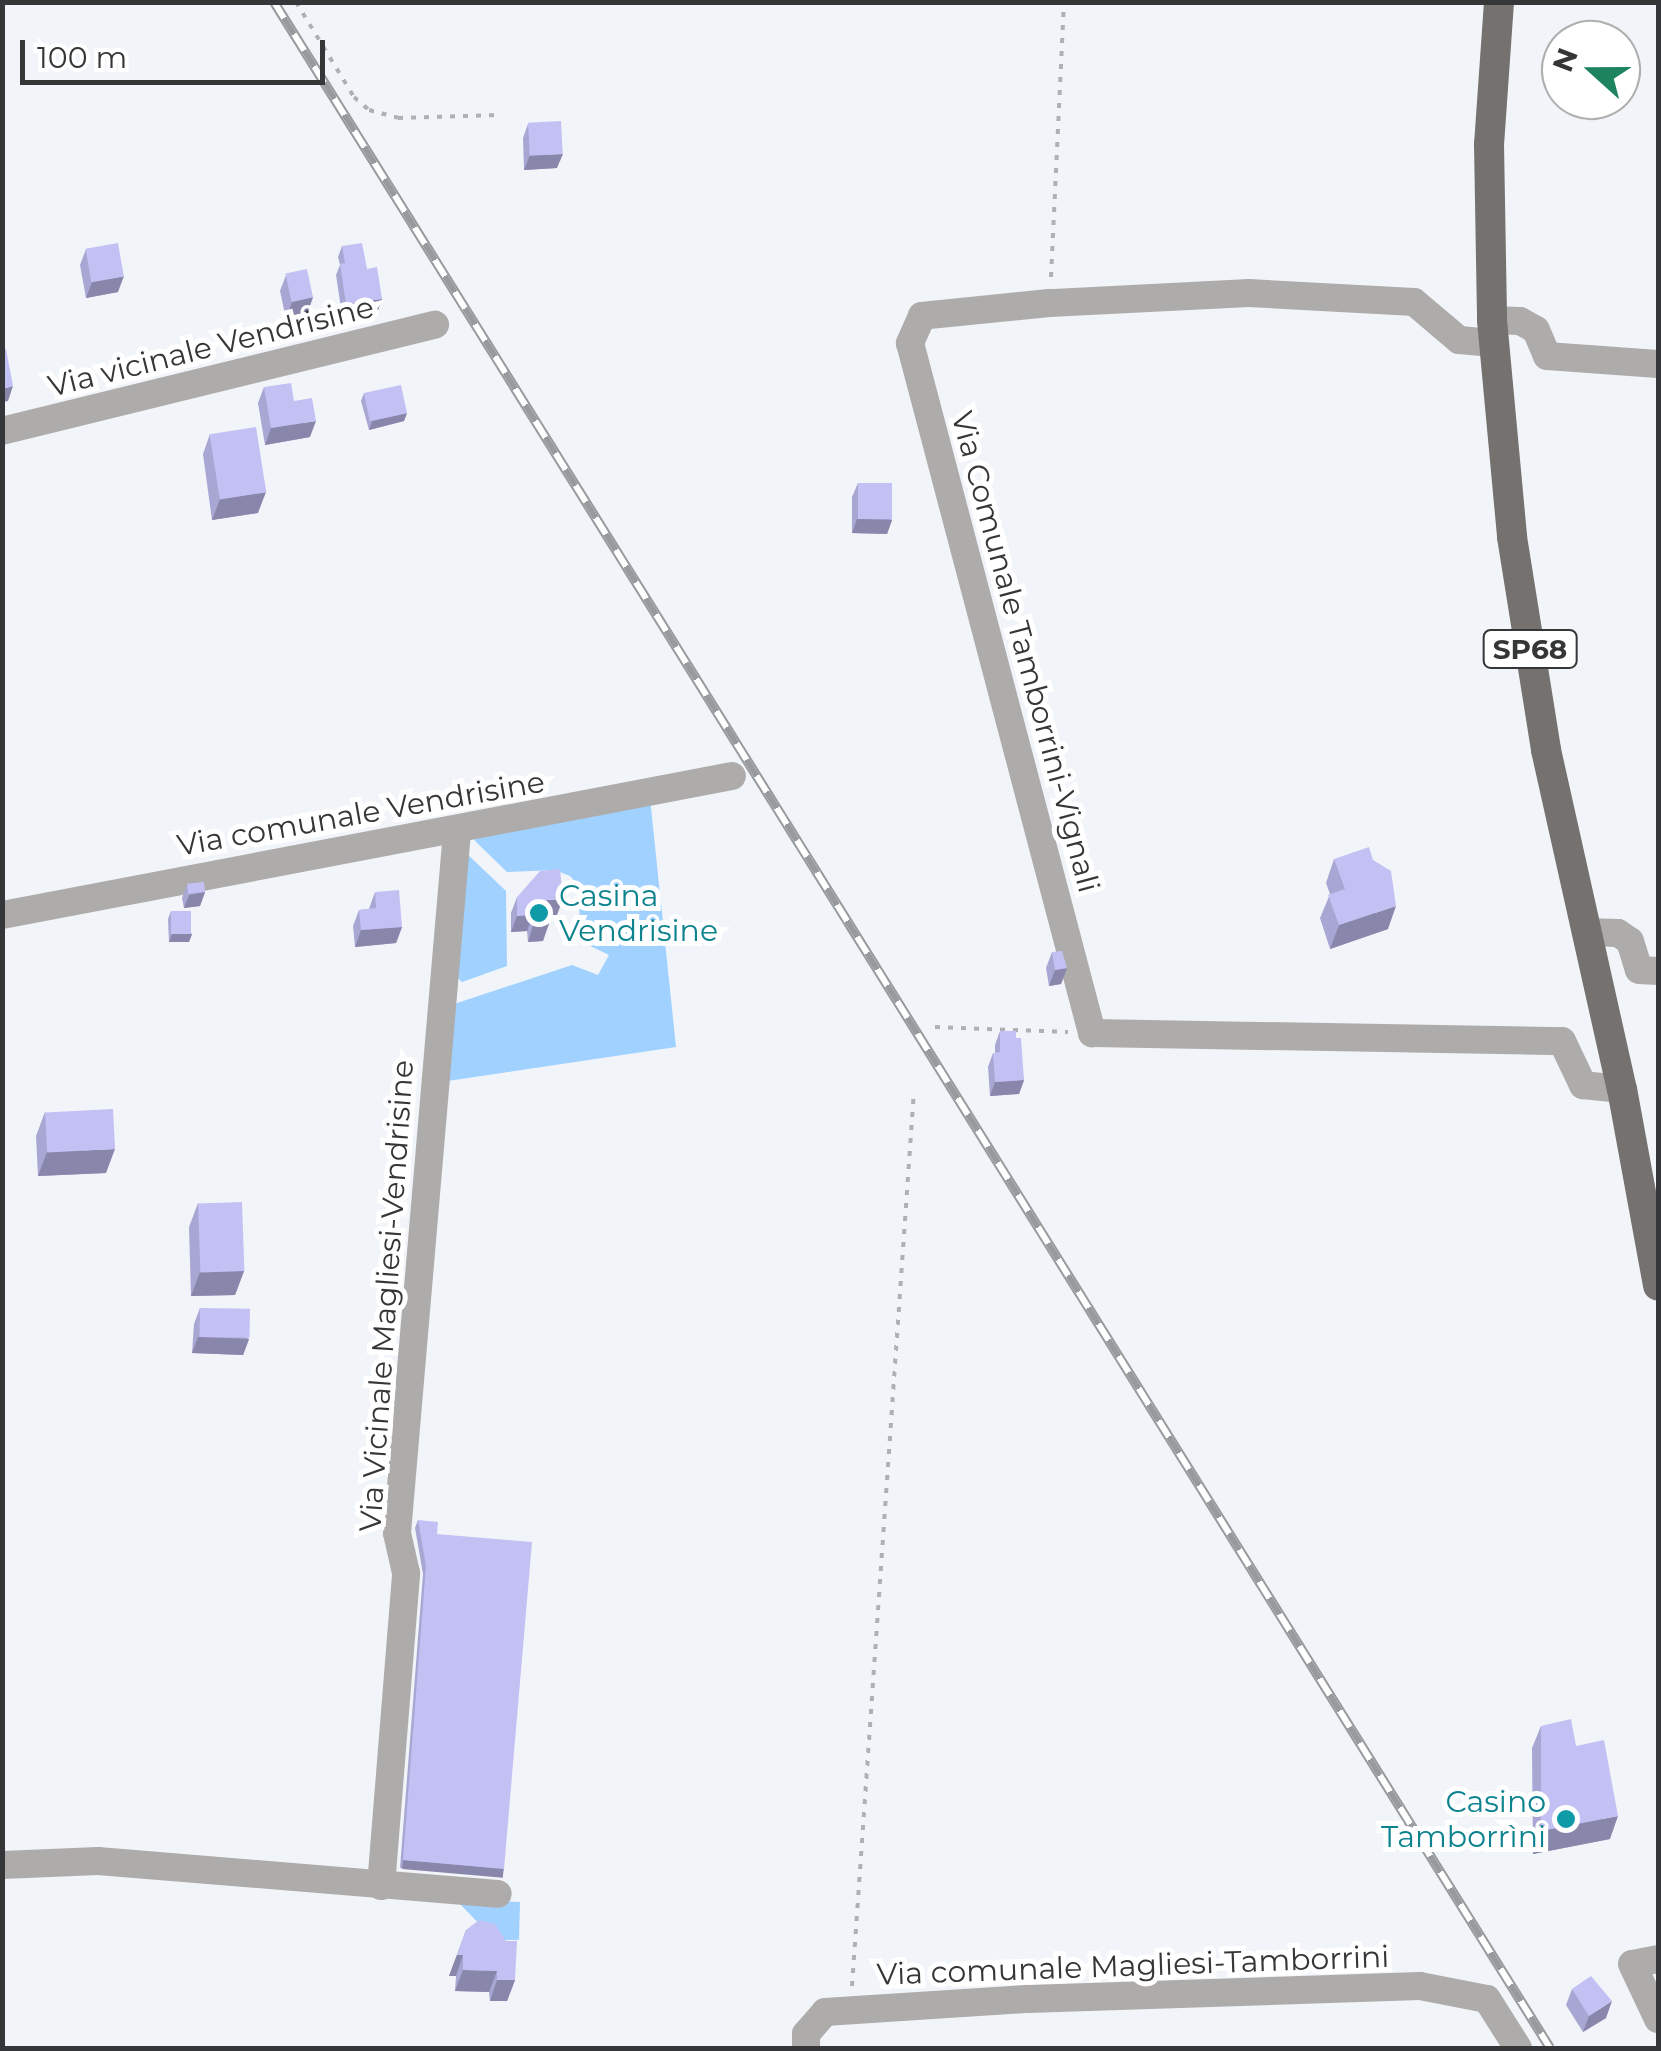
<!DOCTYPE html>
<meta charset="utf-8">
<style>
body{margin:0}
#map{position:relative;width:1661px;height:2051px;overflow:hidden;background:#f1f5f9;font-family:Montserrat,sans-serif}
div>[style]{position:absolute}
.green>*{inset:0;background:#a1d1ff}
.path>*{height:4px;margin-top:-2px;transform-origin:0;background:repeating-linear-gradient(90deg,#aeb1b4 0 5px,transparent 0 13px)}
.minor>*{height:28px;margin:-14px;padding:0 14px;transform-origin:14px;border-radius:14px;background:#aeacab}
.major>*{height:30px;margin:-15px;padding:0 15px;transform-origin:15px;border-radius:15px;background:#74716e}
.rail>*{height:10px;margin-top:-5px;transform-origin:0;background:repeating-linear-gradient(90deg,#fff 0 19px,#989b9e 0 38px);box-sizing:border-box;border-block:2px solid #989b9e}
.wall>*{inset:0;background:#a8a6d2}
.shaded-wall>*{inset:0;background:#8887ab;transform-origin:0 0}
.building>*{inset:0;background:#c3c1f4;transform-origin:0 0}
.dots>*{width:28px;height:28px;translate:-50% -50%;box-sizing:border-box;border:5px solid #fff;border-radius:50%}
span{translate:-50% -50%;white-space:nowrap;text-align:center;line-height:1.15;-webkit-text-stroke:10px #fff;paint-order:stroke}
.shield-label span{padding:2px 8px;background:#fff;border:2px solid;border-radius:8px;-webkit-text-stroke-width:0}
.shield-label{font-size:28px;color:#343637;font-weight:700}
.street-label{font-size:30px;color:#343637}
.culture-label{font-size:30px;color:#0d838f}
.left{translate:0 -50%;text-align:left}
.right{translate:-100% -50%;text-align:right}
.frame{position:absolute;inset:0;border:5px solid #343637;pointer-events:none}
.north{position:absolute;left:1541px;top:20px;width:100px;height:100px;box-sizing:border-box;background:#fff;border:2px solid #aeafaf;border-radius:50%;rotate:291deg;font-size:28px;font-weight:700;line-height:40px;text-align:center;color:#343637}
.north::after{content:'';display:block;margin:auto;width:35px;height:45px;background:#1d845f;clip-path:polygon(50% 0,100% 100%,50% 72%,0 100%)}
.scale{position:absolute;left:20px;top:40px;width:305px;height:45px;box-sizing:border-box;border:5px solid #343637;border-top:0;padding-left:12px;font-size:30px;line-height:35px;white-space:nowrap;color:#343637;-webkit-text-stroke:8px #fff;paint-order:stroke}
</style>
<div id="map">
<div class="green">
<div style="clip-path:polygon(650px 798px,676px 1047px,441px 1082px,449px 1014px,457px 1003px,572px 965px,598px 975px,609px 955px,580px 941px,579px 886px,570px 876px,555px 870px,507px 872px,475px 841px,472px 833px)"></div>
<div style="clip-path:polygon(464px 851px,506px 891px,507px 966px,462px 982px,453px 974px)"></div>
<div style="clip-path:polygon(455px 1899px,520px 1902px,519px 1940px,495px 1940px)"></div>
</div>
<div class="path">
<div style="left:296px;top:2px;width:111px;rotate:58.6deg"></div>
<div style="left:354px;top:97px;width:20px;rotate:41deg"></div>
<div style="left:369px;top:110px;width:30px;rotate:15deg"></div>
<div style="left:398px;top:118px;width:101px;rotate:-1.7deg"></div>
<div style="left:1051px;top:277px;width:275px;rotate:-87.3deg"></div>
<div style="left:935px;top:1027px;width:133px;rotate:2.2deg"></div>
<div style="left:852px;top:1986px;width:897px;rotate:-86.04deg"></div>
</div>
<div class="minor">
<div style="left:1492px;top:320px;width:28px;rotate:2deg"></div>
<div style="left:1520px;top:321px;width:18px;rotate:29deg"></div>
<div style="left:1536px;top:330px;width:28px;rotate:67deg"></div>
<div style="left:1547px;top:356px;width:111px;rotate:4.1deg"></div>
<div style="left:1493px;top:343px;width:34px;rotate:-175deg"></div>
<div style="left:1459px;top:340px;width:59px;rotate:-139.8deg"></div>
<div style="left:1414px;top:302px;width:165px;rotate:-176.9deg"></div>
<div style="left:1249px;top:293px;width:200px;rotate:177.1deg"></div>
<div style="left:1049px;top:303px;width:128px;rotate:174.2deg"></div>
<div style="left:922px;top:316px;width:30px;rotate:114deg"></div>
<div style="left:910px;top:343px;width:714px;rotate:75.22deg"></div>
<div style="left:1092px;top:1033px;width:470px;rotate:1deg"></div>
<div style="left:1562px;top:1041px;width:49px;rotate:64.5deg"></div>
<div style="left:1583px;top:1085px;width:39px;rotate:6deg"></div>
<div style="left:2px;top:431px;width:446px;rotate:-13.8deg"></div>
<div style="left:2px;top:915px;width:743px;rotate:-10.78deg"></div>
<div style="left:1587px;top:932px;width:31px;rotate:2deg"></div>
<div style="left:1618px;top:933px;width:14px;rotate:34deg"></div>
<div style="left:1630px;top:941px;width:30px;rotate:73deg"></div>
<div style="left:1639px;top:970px;width:19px;rotate:3deg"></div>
<div style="left:2px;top:1865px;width:96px;rotate:-2.4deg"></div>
<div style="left:98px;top:1861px;width:401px;rotate:4.7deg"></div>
<div style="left:381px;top:1886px;width:314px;rotate:-85.4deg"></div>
<div style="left:406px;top:1573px;width:41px;rotate:-102.7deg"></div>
<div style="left:397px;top:1533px;width:705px;rotate:-85.11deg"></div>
<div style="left:1658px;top:1959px;width:26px;rotate:169deg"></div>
<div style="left:1632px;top:1964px;width:61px;rotate:64.7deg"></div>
<div style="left:806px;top:2048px;width:14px;rotate:-90deg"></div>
<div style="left:806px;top:2034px;width:29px;rotate:-49deg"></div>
<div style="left:825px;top:2012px;width:203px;rotate:-3.7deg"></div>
<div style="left:1028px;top:1999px;width:392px;rotate:-1.9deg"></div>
<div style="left:1420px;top:1986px;width:68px;rotate:11deg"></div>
<div style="left:1487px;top:1999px;width:58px;rotate:57.7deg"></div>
</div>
<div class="major">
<div style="left:1499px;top:2px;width:142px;rotate:94deg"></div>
<div style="left:1489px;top:144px;width:176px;rotate:89deg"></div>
<div style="left:1492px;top:320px;width:218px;rotate:84.7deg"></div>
<div style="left:1512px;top:537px;width:216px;rotate:80.9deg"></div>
<div style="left:1546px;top:750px;width:347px;rotate:77.4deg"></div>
<div style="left:1622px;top:1089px;width:200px;rotate:79.6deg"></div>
</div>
<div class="rail">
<div style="left:274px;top:2px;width:2411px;rotate:58.05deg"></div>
</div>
<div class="wall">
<div style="clip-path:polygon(528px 124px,557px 168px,524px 170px,523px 138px)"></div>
<div style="clip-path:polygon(342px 246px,367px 269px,382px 299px,378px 310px,342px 315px,336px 275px,340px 265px,338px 257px)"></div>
<div style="clip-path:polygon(86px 249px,118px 292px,86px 298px,80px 265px)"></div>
<div style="clip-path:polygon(286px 275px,313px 297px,307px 314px,286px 319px,280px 291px)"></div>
<div style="clip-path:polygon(264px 387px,294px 401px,310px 437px,265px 445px,258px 403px)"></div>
<div style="clip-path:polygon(364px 393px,407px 413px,404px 421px,369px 430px,361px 401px)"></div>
<div style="clip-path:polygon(210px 434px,258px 513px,212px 520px,203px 454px)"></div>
<div style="clip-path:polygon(858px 483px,892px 520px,887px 534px,852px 533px,852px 497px)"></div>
<div style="clip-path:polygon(1334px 859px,1388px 929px,1330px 949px,1320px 918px,1330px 894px,1326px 883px)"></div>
<div style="clip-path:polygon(187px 885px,205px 892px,200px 906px,184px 908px,182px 898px)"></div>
<div style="clip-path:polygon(375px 892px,402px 927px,396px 943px,355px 947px,353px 926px,359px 910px,369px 909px)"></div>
<div style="clip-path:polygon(517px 897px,557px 915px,548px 915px,543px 941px,528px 942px,527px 931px,511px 932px,511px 913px)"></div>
<div style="clip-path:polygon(171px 911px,192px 934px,189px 942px,169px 942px,168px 919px)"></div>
<div style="clip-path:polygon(1052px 952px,1067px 968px,1061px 984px,1049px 986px,1046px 968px)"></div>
<div style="clip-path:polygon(1000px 1031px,1016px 1038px,1024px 1080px,1019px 1094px,990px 1096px,988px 1067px,993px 1053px,995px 1053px,995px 1045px)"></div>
<div style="clip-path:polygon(45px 1112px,106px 1173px,38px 1176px,36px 1136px)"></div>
<div style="clip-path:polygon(198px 1203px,244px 1271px,235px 1295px,191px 1296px,189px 1227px)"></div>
<div style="clip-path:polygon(200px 1308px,249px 1339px,243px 1355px,192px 1353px,194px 1324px)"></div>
<div style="clip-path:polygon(418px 1520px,437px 1534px,504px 1869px,501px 1877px,400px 1868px,423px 1574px,415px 1528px)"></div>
<div style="clip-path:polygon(1541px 1726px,1576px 1746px,1610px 1839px,1533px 1854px,1532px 1748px)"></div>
<div style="clip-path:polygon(466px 1930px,515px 1980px,507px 2001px,490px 2001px,489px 1992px,455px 1991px,456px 1976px,449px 1976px)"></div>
<div style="clip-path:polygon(1572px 1989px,1606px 2018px,1583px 2032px,1566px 2005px)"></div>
</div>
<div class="shaded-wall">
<div style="clip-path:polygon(563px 154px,557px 168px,524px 170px,530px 155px)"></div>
<div style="clip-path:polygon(124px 276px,118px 292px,86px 298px,92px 282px)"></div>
<div style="clip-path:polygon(313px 297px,307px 314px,286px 319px,292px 302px)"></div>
<div style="clip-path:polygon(382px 299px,378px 310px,342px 315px,346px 304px)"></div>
<div style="clip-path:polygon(13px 386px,8px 401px,2px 402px,2px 389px)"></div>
<div style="clip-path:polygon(407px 413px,404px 421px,369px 430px,372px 421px)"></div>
<div style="clip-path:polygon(316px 421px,310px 437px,265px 445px,271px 428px)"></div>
<div style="clip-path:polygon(266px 492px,258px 513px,212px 520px,220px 499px)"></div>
<div style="clip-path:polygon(857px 519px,892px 520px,887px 534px,852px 533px)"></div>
<div style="clip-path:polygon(205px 892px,200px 906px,184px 908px,189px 895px)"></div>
<div style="clip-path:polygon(563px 899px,557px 915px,541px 916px,547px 900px)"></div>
<div style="clip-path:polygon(1396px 906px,1388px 929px,1330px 949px,1339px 925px)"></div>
<div style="clip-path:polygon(533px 915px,527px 931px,511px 932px,517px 916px)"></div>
<div style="clip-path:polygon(549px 924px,543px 941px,528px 942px,533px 926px)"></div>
<div style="clip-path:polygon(402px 927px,396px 943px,355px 947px,361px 930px)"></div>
<div style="clip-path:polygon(172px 934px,192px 934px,189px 942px,169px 942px)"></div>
<div style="clip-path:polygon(1067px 968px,1061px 984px,1049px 986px,1055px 970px)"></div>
<div style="clip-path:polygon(1024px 1080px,1019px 1094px,990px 1096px,995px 1082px)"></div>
<div style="clip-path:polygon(115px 1149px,106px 1173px,38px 1176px,47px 1152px)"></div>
<div style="clip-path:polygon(244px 1271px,235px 1295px,191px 1296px,200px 1272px)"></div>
<div style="clip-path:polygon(198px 1337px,249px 1339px,243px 1355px,192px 1353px)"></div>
<div style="clip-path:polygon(1618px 1816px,1610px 1839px,1533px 1854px,1541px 1831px)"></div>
<div style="left:403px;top:1860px;width:101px;height:9px;rotate:5deg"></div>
<div style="clip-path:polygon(457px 1955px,463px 1955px,456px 1976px,449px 1976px)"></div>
<div style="clip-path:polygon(463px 1970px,497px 1971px,489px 1992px,455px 1991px)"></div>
<div style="clip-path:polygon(497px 1980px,515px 1980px,507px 2001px,490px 2001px)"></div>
<div style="clip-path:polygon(1612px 2001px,1606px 2018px,1583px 2032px,1589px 2016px)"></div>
</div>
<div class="building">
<div style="left:561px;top:121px;width:33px;height:33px;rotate:87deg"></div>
<div style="left:118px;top:243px;width:34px;height:33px;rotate:80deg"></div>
<div style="clip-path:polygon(362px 243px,367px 269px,377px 267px,382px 299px,346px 304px,340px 264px,345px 263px,342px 246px)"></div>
<div style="left:307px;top:269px;width:29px;height:22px;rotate:78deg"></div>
<div style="clip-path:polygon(2px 349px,6px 349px,13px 386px,2px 389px)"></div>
<div style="clip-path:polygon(291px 383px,294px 401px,312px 398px,316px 421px,271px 428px,264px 387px)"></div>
<div style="left:401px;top:385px;width:29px;height:38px;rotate:78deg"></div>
<div style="left:256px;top:427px;width:66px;height:47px;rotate:81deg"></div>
<div style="left:858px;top:483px;width:34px;height:36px"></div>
<div style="clip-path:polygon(1369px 847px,1373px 860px,1391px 871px,1396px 906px,1339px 925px,1328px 895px,1345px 889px,1334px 859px)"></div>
<div style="clip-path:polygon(560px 869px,563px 899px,547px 900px,549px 924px,533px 926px,533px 915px,517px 916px,517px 897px,540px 871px)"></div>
<div style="left:204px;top:882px;width:10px;height:17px;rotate:84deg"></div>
<div style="clip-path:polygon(399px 890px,402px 927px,361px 930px,359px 910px,376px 908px,375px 892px)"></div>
<div style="left:171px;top:911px;width:20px;height:23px"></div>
<div style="clip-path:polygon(1062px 951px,1067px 968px,1055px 970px,1052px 952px)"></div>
<div style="clip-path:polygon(1000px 1031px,1016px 1031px,1016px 1038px,1021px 1038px,1024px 1080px,995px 1082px,993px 1053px,1000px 1052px)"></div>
<div style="left:113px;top:1109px;width:40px;height:68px;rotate:87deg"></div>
<div style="left:242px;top:1202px;width:69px;height:44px;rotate:88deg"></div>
<div style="left:200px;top:1308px;width:50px;height:29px;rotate:1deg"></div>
<div style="clip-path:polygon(418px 1520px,438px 1522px,437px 1534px,532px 1542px,504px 1869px,403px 1860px,426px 1566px)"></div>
<div style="clip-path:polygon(1571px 1719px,1576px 1746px,1604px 1740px,1618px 1816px,1541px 1831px,1541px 1726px)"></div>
<div style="clip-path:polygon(479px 1920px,495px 1924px,506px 1941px,517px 1941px,515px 1980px,497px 1980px,497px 1971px,463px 1970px,463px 1955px,457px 1955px,466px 1930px)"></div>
<div style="clip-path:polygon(1591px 1976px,1612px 2001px,1589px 2016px,1572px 1989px)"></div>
</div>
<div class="dots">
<div style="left:539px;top:913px;background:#0f9aa8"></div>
<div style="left:1566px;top:1819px;background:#0f9aa8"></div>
</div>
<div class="shield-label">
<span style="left:1530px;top:649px">SP68</span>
</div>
<div class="street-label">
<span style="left:211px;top:347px;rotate:-14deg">Via vicinale Vendrisine</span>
<span style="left:1025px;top:652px;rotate:75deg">Via Comunale Tamborrini-Vignali</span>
<span style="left:361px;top:814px;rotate:-10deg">Via comunale Vendrisine</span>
<span style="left:387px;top:1296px;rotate:-86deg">Via Vicinale Magliesi-Vendrisine</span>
<span style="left:1133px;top:1966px;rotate:-2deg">Via comunale Magliesi-Tamborrini</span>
</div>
<div class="culture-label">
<span class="left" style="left:559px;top:913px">Casina<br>Vendrisine</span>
<span class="right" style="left:1546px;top:1819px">Casino<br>Tamborrìni</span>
</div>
<div class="frame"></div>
<div class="north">N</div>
<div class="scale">100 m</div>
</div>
